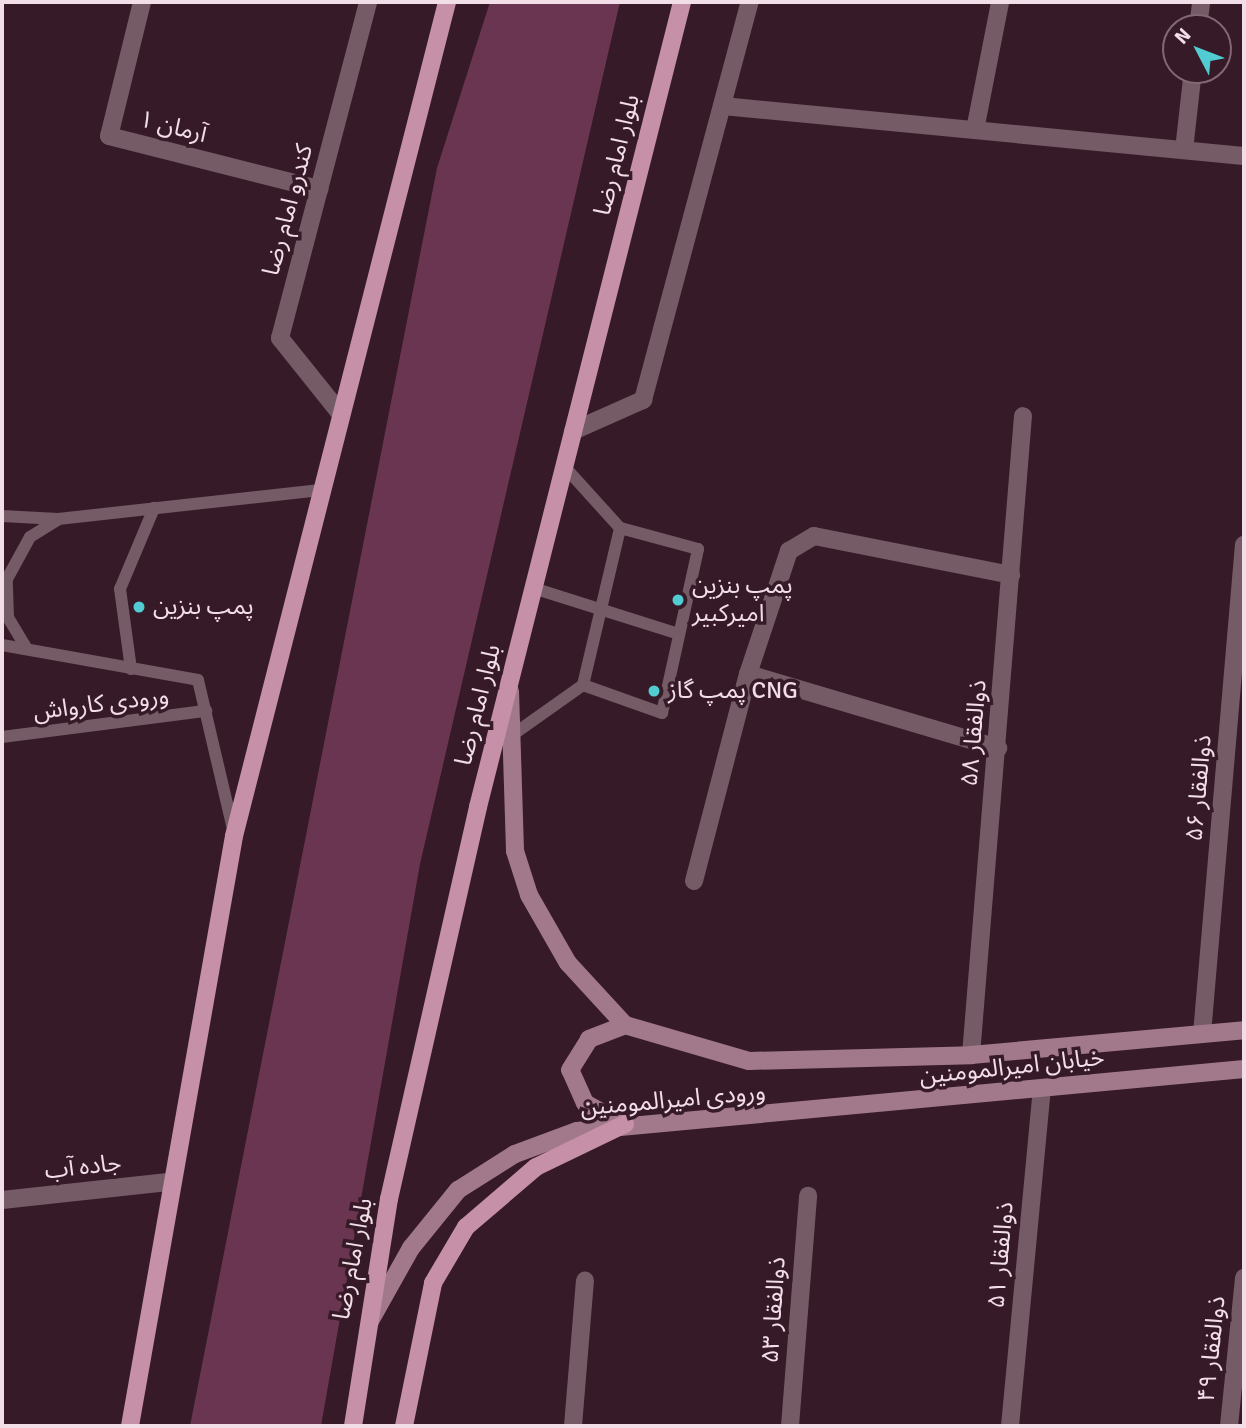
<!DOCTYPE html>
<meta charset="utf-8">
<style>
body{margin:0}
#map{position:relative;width:1246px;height:1428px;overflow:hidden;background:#361a28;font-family:Signika,"Noto Sans Arabic",sans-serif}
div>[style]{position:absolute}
.forest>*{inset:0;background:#6a3550}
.service>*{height:12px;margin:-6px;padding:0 6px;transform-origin:6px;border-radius:6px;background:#745b66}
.minor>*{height:18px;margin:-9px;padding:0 9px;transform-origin:9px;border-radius:9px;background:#745b66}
.secondary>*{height:18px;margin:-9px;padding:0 9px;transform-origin:9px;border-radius:9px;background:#a2798b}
.primary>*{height:18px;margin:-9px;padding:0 9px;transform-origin:9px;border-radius:9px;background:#c590a8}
.dots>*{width:19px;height:19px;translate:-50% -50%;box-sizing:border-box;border:4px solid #361a28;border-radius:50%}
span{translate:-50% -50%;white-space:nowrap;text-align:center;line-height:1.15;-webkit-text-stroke:7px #361a28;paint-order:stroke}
.street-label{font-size:24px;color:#f2dee7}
.poi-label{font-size:24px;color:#f2dee7}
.left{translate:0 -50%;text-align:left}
.frame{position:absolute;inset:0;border:4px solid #f2dee7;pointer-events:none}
.north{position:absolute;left:1162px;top:14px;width:70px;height:70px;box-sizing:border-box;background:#361a28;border:2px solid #816874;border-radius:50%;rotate:312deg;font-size:19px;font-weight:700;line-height:28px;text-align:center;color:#f2dee7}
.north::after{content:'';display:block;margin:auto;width:24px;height:32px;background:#51ccd3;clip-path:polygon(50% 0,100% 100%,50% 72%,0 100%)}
</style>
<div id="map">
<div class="forest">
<div style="clip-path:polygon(490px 2px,620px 2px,420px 864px,321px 1426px,190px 1426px,437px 168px)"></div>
</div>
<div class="service">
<div style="left:2px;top:516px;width:56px;rotate:3.1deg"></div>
<div style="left:58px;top:519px;width:264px;rotate:-6.3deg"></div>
<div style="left:533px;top:588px;width:150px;rotate:17.5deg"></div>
<div style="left:2px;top:645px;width:199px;rotate:10.1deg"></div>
<div style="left:198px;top:680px;width:153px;rotate:76.8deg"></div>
<div style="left:27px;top:649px;width:37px;rotate:-121deg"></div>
<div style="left:8px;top:617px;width:38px;rotate:-92deg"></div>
<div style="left:7px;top:579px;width:48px;rotate:-61.3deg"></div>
<div style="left:30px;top:537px;width:32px;rotate:-32deg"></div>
<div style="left:131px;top:669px;width:81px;rotate:-97.8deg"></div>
<div style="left:120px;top:589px;width:88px;rotate:-67.2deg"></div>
<div style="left:583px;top:685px;width:161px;rotate:-76.7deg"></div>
<div style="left:2px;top:737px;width:206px;rotate:-7.3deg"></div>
<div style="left:508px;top:738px;width:92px;rotate:-35.2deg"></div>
<div style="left:583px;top:685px;width:84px;rotate:19.5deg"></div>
<div style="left:662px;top:713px;width:168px;rotate:-77.6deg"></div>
<div style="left:698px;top:549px;width:81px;rotate:-164.9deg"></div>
<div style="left:620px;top:528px;width:84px;rotate:-132.1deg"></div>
</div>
<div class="minor">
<div style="left:142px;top:2px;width:138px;rotate:103.8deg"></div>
<div style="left:109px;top:136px;width:217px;rotate:14.2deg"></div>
<div style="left:1198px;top:28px;width:26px;rotate:-83deg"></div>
<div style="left:723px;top:106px;width:523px;rotate:5.48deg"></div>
<div style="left:975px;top:130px;width:130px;rotate:-78.9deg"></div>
<div style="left:1184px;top:150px;width:81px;rotate:-83.6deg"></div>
<div style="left:340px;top:413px;width:96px;rotate:-128.7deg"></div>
<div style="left:280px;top:338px;width:347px;rotate:-75.3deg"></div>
<div style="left:573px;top:431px;width:77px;rotate:-23.9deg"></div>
<div style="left:643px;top:400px;width:412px;rotate:-75deg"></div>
<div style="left:748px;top:674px;width:261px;rotate:16.5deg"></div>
<div style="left:694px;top:881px;width:214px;rotate:-75.4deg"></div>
<div style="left:748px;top:674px;width:130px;rotate:-71.6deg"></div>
<div style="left:789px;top:551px;width:29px;rotate:-31deg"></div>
<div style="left:814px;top:536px;width:201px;rotate:11.2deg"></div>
<div style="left:1202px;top:1034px;width:491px;rotate:-85.1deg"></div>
<div style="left:971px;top:1055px;width:641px;rotate:-85.35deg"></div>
<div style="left:2px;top:1200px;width:167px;rotate:-6.2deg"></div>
<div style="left:573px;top:1426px;width:146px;rotate:-85.3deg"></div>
<div style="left:790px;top:1426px;width:231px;rotate:-85.5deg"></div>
<div style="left:1010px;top:1426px;width:339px;rotate:-84.6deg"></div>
<div style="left:1229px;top:1426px;width:149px;rotate:-84.2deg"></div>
</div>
<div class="secondary">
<div style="left:510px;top:691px;width:160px;rotate:88.2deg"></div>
<div style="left:515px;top:851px;width:46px;rotate:72.3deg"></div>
<div style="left:529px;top:895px;width:78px;rotate:60.2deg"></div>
<div style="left:568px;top:963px;width:84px;rotate:47.4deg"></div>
<div style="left:625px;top:1025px;width:129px;rotate:16.2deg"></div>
<div style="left:749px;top:1061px;width:222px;rotate:-1.5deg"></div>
<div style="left:971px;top:1055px;width:274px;rotate:-5.2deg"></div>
<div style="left:621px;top:1123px;width:41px;rotate:-150.9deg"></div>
<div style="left:585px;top:1103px;width:36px;rotate:-114deg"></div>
<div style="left:570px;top:1070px;width:36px;rotate:-58deg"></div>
<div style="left:589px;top:1039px;width:39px;rotate:-21deg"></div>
<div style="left:370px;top:1321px;width:84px;rotate:-60.7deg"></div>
<div style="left:411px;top:1248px;width:75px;rotate:-51deg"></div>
<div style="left:458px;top:1190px;width:67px;rotate:-32.3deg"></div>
<div style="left:515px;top:1154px;width:66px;rotate:-20.4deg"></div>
<div style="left:577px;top:1131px;width:670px;rotate:-5.31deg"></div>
</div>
<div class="primary">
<div style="left:130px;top:1426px;width:599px;rotate:-80deg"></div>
<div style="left:234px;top:836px;width:861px;rotate:-75.67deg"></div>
<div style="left:353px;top:1426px;width:230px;rotate:-81deg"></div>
<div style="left:389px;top:1199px;width:402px;rotate:-77.2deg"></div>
<div style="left:478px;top:807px;width:830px;rotate:-75.78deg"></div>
<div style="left:404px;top:1426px;width:146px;rotate:-78.5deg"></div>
<div style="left:433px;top:1283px;width:65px;rotate:-59.5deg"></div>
<div style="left:466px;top:1227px;width:92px;rotate:-40.6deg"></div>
<div style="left:536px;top:1167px;width:99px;rotate:-25.8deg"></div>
</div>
<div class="dots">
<div style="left:678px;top:600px;background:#51ccd3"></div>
<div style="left:139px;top:607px;background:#51ccd3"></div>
<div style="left:654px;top:691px;background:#51ccd3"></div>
</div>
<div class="street-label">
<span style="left:173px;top:127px;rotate:14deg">آرمان ۱</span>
<span style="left:617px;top:155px;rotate:-76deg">بلوار امام رضا</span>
<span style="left:288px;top:210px;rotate:-75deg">کندرو امام رضا</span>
<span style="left:101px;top:704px;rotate:-7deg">ورودی کارواش</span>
<span style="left:478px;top:705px;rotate:-76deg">بلوار امام رضا</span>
<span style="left:974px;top:733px;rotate:-85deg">ذوالفقار ۵۸</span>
<span style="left:1199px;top:788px;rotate:-85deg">ذوالفقار ۵۶</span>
<span style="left:1012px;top:1067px;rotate:-6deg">خیابان امیرالمومنین</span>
<span style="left:673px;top:1100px;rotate:-5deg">ورودی امیرالمومنین</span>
<span style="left:83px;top:1167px;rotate:-6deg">جاده آب</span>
<span style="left:1001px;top:1255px;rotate:-85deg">ذوالفقار ۵۱</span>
<span style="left:353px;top:1259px;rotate:-79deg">بلوار امام رضا</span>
<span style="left:774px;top:1310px;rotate:-86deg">ذوالفقار ۵۳</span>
<span style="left:1212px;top:1349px;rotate:-84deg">ذوالفقار ۴۹</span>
</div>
<div class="poi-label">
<span class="left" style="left:692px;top:600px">پمپ بنزین<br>امیرکبیر</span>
<span class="left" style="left:153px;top:607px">پمپ بنزین</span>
<span class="left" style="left:668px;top:691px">پمپ گاز CNG</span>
</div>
<div class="frame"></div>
<div class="north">N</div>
</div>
